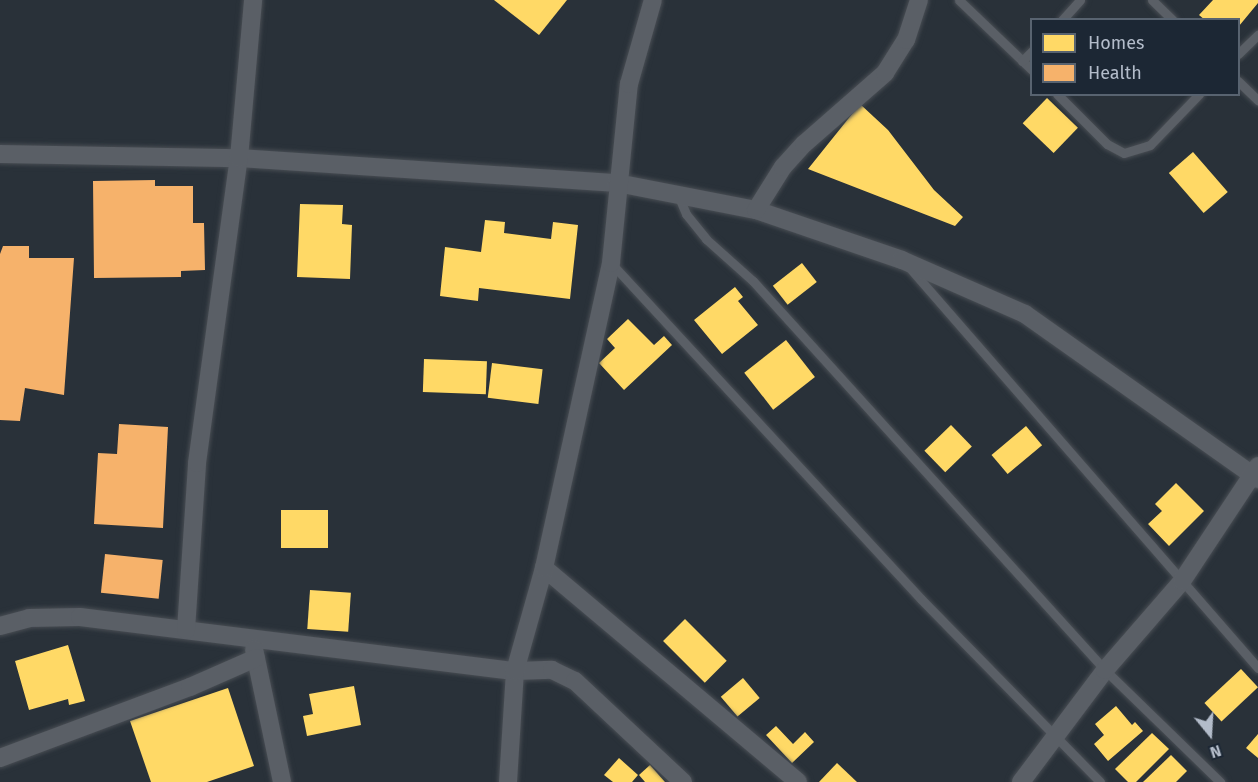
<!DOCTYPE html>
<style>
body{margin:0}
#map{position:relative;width:1258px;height:782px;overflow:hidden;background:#293139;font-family:"Fira Sans",sans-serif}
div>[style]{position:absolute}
.homes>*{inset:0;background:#ffd966;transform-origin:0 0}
.health>*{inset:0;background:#f6b26b;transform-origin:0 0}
.roads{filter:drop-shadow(0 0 2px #484d53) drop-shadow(0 0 2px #484d53)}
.service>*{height:9px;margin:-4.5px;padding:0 4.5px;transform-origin:4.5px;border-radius:4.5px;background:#5a5f66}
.minor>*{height:18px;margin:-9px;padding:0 9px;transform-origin:9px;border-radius:9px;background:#5a5f66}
span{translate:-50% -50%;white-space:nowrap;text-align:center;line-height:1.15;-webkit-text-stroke:6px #1c2734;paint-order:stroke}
.legend{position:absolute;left:1030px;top:18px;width:210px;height:78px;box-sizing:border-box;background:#1c2734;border:2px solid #586370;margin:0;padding:8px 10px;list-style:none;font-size:18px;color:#b3bcca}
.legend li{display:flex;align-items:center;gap:12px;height:30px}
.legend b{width:30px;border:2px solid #586370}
.north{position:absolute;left:1180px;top:704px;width:60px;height:60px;-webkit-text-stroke:4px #1c2734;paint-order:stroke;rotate:162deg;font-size:16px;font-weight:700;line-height:24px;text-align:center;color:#b3bcca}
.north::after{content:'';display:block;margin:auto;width:21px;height:27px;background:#b3bcca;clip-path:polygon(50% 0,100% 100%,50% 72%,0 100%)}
</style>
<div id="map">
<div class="homes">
<div style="clip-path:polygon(494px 0,567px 0,539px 35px)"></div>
<div style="clip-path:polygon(1213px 0,1258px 0,1258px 3px,1239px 26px,1239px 20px,1205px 20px,1199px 15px)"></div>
<div style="left:1047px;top:98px;width:43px;height:35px;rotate:44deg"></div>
<div style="clip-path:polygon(860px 104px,888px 130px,934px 190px,963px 217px,955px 226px,808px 169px)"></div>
<div style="left:1193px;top:152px;width:53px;height:32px;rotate:49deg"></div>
<div style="clip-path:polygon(300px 204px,343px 205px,342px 224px,352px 225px,350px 279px,297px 277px)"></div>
<div style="clip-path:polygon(485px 220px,505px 222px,504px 233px,551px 239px,553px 222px,578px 225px,570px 299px,479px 288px,478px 301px,440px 296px,445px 247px,481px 252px)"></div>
<div style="left:802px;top:263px;width:24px;height:37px;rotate:52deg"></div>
<div style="clip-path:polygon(735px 287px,743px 297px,738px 301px,758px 325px,722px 354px,694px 320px)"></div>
<div style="clip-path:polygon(628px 319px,654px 345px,664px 336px,672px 345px,624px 390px,599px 363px,615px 348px,607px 339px)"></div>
<div style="left:786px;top:340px;width:47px;height:53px;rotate:52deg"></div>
<div style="left:424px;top:359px;width:63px;height:33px;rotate:2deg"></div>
<div style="left:492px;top:363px;width:51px;height:35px;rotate:7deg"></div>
<div style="left:951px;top:425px;width:30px;height:37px;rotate:46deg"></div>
<div style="left:1026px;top:426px;width:25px;height:45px;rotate:50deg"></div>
<div style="clip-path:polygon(1176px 483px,1204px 511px,1169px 546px,1148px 524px,1162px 511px,1155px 504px)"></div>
<div style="left:281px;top:510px;width:47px;height:38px"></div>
<div style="left:310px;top:590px;width:41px;height:39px;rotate:4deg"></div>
<div style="left:685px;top:619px;width:59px;height:31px;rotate:45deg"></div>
<div style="clip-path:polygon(68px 645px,85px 701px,69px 705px,68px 699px,29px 710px,15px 661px)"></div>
<div style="left:1241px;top:669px;width:25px;height:50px;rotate:47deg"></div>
<div style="left:743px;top:678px;width:26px;height:29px;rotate:50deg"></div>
<div style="clip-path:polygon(354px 686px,361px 725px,307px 736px,303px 716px,313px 714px,309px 694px)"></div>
<div style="clip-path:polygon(228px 688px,254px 766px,207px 782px,151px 782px,130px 721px)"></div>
<div style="clip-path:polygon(1116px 706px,1132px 725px,1135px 722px,1143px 731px,1108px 761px,1094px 744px,1104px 735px,1095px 724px)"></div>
<div style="clip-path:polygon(776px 726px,793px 744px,805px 732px,814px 742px,792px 763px,766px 735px)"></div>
<div style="clip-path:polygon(1152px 733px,1169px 749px,1136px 782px,1128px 782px,1115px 769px)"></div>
<div style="clip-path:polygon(1258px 734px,1258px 758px,1246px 748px)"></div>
<div style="clip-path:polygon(1171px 755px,1187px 771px,1176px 782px,1143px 782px)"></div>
<div style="clip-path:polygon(619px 758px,638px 775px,632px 782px,613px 782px,604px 775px)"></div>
<div style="clip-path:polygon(837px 763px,857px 782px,819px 782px)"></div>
<div style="clip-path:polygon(650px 765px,665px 782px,645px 782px,639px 775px)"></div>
</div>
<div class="health">
<div style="clip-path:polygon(155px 180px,155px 186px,193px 186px,193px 223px,204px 223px,205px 270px,181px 271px,181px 277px,94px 278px,93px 181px)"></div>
<div style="clip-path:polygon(3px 246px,29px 246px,29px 258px,74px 258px,64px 395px,25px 388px,20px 421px,0 420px,0 254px)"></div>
<div style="clip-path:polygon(119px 424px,168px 427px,163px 528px,94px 524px,98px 453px,117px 454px)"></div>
<div style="left:105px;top:554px;width:58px;height:39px;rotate:6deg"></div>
</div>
<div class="roads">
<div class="service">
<div style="left:959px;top:0;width:101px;rotate:43.8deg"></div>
<div style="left:1152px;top:0;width:29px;rotate:44deg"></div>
<div style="left:1062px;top:20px;width:27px;rotate:-48deg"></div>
<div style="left:1238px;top:54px;width:28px;rotate:-44deg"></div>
<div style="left:1022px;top:61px;width:14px;rotate:-45deg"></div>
<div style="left:1238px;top:81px;width:28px;rotate:44deg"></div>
<div style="left:1057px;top:94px;width:71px;rotate:45deg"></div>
<div style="left:1107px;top:144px;width:19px;rotate:28deg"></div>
<div style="left:1124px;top:153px;width:27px;rotate:-17deg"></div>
<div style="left:1150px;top:145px;width:71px;rotate:-46.1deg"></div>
<div style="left:678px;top:195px;width:21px;rotate:67deg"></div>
<div style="left:686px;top:214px;width:32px;rotate:51deg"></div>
<div style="left:706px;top:239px;width:63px;rotate:41.8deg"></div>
<div style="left:753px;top:281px;width:525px;rotate:47.86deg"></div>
<div style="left:1105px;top:670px;width:161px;rotate:44.2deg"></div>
<div style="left:611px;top:263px;width:457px;rotate:47.3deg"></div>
<div style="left:921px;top:599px;width:256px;rotate:45.6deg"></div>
<div style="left:909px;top:267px;width:532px;rotate:48.97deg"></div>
</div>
<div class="minor">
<div style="left:0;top:154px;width:239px;rotate:1deg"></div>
<div style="left:239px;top:158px;width:379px;rotate:3.8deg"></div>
<div style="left:617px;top:183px;width:142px;rotate:11deg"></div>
<div style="left:756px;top:210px;width:154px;rotate:18.9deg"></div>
<div style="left:902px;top:260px;width:134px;rotate:23.7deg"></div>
<div style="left:1025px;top:314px;width:286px;rotate:35.3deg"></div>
<div style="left:756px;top:210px;width:51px;rotate:-57.9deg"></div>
<div style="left:783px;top:167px;width:31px;rotate:-48deg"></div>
<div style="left:804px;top:144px;width:108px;rotate:-41.2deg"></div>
<div style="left:885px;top:73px;width:39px;rotate:-58deg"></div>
<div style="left:906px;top:40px;width:42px;rotate:-72deg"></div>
<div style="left:544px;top:568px;width:332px;rotate:40.1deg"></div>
<div style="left:0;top:626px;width:30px;rotate:-15deg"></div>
<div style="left:29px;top:618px;width:51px;rotate:-1.1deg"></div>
<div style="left:80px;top:617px;width:438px;rotate:7.1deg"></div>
<div style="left:515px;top:671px;width:37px;rotate:-2deg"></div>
<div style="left:552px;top:670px;width:25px;rotate:26deg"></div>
<div style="left:575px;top:681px;width:148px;rotate:43.1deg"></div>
<div style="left:186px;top:630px;width:167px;rotate:-86.2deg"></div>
<div style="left:197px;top:463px;width:308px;rotate:-82.2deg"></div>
<div style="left:239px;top:158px;width:159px;rotate:-84.9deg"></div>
<div style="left:254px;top:649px;width:136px;rotate:78.1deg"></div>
<div style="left:0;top:758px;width:203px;rotate:-20.5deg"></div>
<div style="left:190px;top:687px;width:72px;rotate:-23.7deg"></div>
<div style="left:508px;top:782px;width:111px;rotate:-86.4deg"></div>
<div style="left:515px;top:671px;width:107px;rotate:-74.3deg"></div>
<div style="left:544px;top:568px;width:312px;rotate:-77.6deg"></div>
<div style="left:611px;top:263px;width:180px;rotate:-84.3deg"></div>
<div style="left:629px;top:84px;width:87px;rotate:-74.1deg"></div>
<div style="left:1021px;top:782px;width:140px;rotate:-53.1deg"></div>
<div style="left:1105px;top:670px;width:118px;rotate:-49.1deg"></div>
<div style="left:1182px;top:581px;width:138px;rotate:-56.5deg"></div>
</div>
</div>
<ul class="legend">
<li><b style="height:16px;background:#ffd966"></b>Homes</li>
<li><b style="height:16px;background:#f6b26b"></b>Health</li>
</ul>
<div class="north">N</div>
</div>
